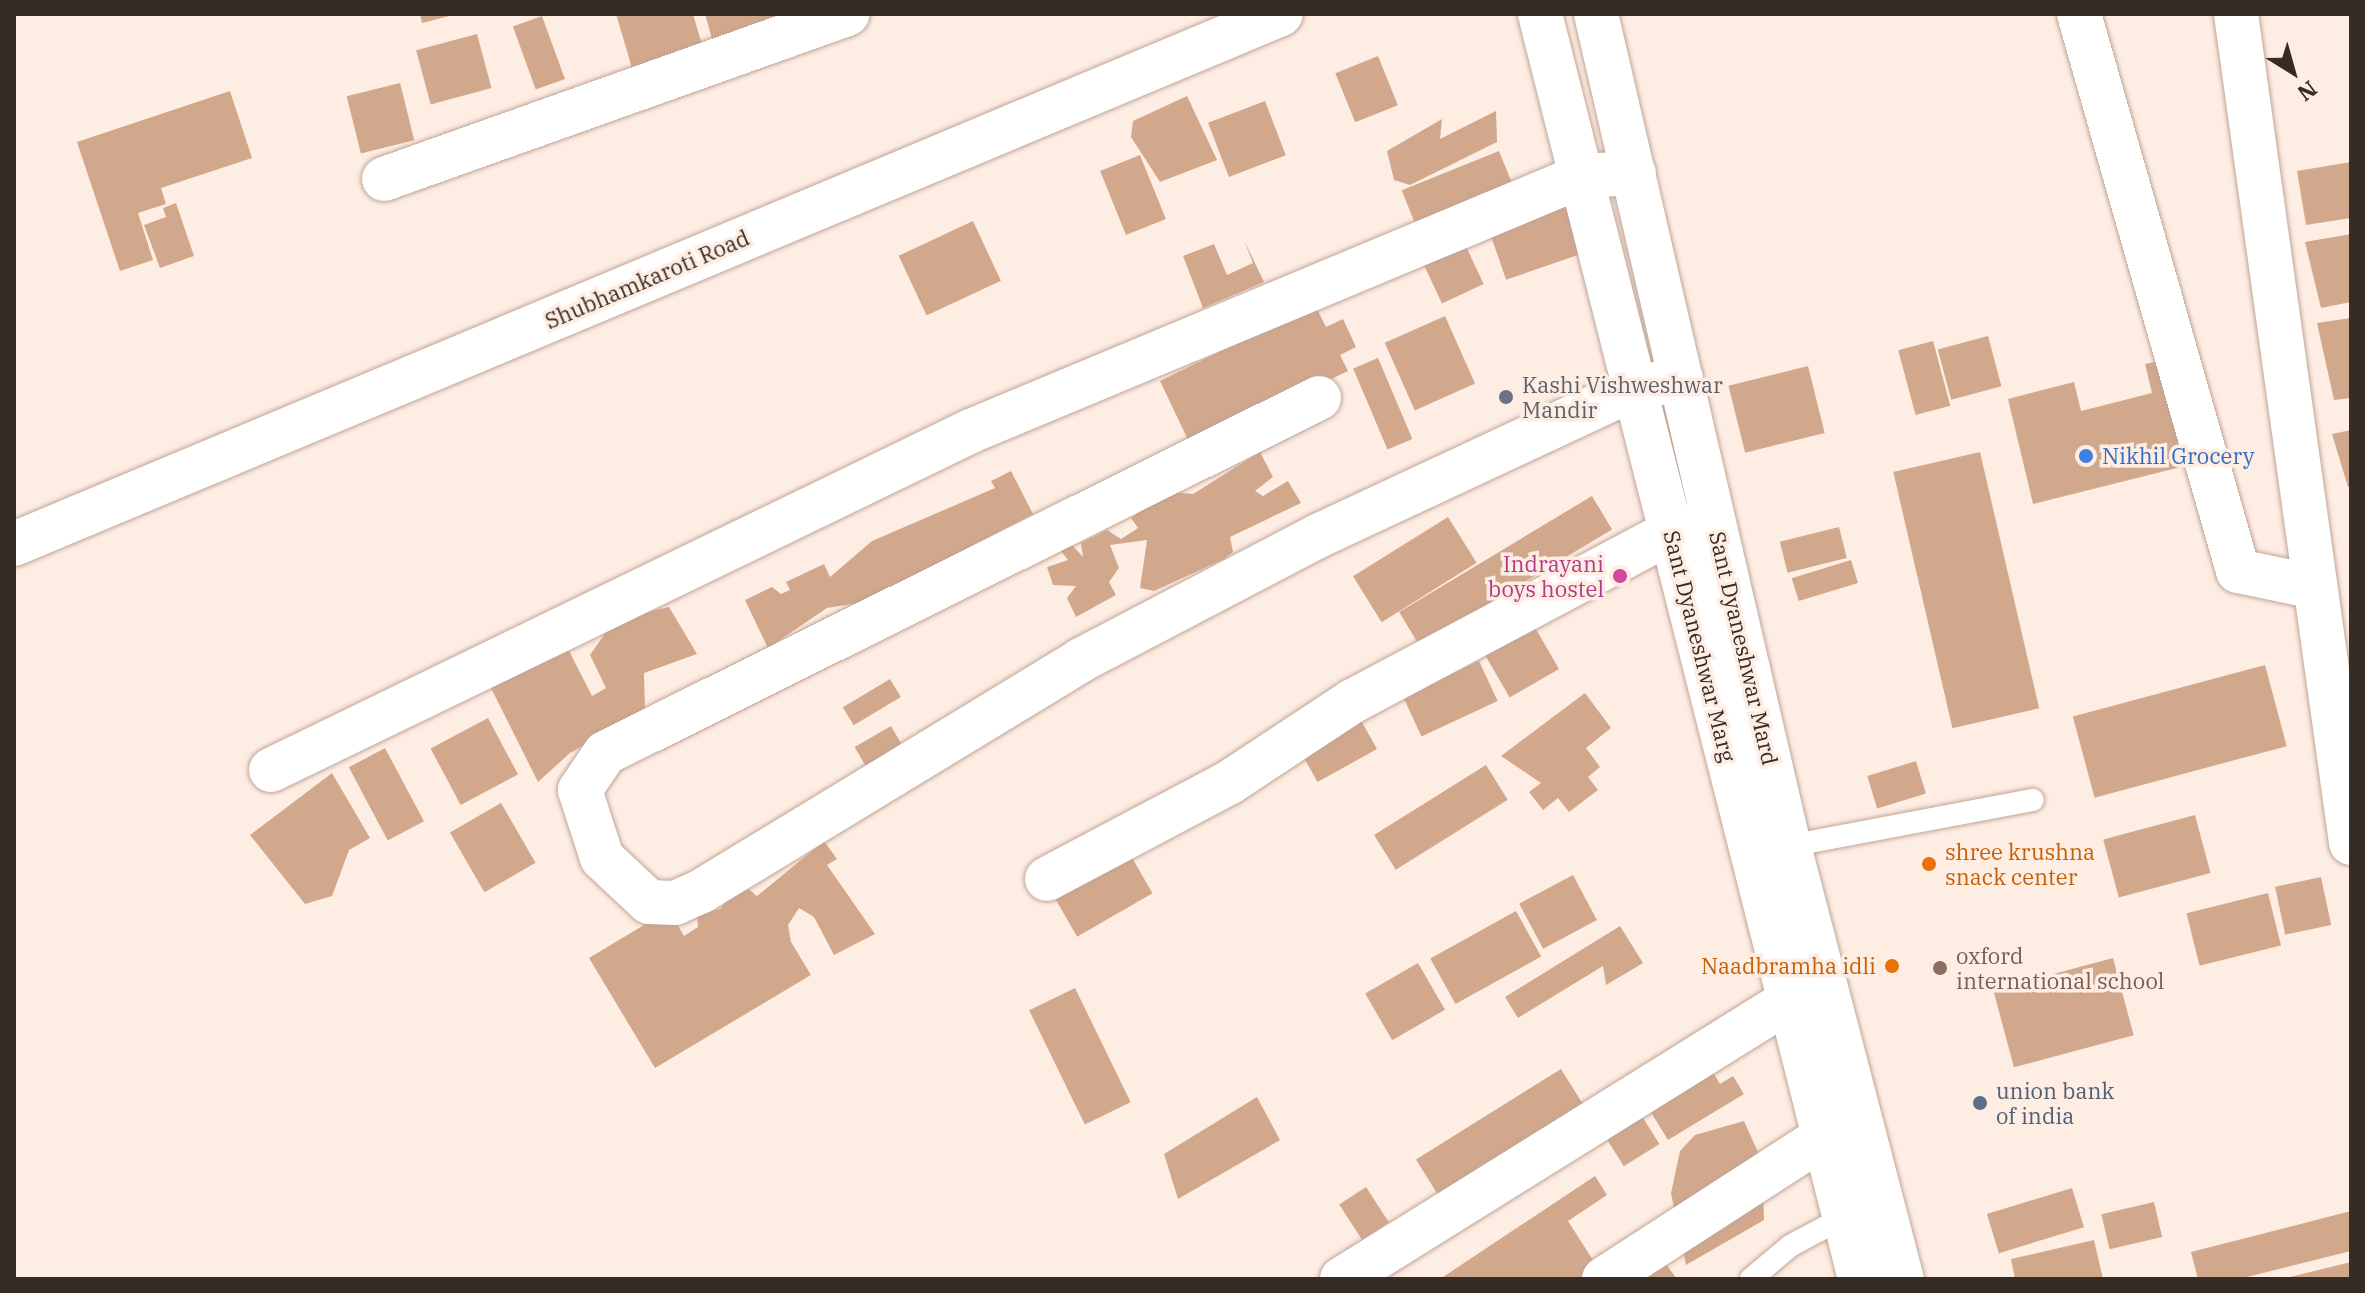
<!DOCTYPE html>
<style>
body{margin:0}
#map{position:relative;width:2365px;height:1293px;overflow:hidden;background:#feede3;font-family:"IBM Plex Serif",serif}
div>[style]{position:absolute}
.building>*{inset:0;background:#d2a88d;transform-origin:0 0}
.roads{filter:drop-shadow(0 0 2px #c0a595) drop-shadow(0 0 2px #c0a595)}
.service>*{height:22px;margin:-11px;padding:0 11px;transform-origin:11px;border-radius:11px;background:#fff}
.minor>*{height:44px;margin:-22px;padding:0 22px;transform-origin:22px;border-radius:22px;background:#fff}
.primary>*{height:44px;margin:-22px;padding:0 22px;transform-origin:22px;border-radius:22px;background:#fff}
.dots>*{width:22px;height:22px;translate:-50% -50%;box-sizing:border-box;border:4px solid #feede3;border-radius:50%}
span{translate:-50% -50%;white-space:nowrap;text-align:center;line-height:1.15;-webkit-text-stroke:7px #feede3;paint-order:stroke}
.street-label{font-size:22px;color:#372c25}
.worship-label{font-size:22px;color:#5b616d}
.left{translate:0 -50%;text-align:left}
.shop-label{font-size:22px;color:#366cbe}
.hotel-label{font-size:22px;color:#b23c85}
.right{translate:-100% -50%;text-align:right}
.food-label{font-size:22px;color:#c56008}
.education-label{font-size:22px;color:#785e54}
.service-label{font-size:22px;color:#4e5e75}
.frame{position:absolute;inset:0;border:16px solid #372c25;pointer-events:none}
.north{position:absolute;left:2253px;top:32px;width:80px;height:80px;-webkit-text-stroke:6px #feede3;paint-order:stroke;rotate:143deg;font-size:22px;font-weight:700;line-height:32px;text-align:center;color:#372c25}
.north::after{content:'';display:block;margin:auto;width:28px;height:36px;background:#372c25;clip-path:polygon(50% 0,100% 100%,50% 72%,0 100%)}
</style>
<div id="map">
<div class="building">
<div style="clip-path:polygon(420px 14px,452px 14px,453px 15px,422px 23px)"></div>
<div style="clip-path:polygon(616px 14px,693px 14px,703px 48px,632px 68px)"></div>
<div style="clip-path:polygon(705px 14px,779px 14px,782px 26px,714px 46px)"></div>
<div style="left:542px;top:16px;width:67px;height:31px;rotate:70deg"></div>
<div style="left:477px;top:34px;width:56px;height:63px;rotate:75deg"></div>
<div style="left:1378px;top:56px;width:53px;height:46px;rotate:68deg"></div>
<div style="left:400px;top:83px;width:59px;height:55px;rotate:76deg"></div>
<div style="clip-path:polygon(230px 91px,252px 158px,161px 188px,166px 204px,138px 213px,153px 260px,120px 271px,77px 142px)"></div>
<div style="clip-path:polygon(1187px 96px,1217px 160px,1160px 182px,1131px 137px,1133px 121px)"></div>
<div style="left:1265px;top:101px;width:58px;height:61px;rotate:69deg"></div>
<div style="clip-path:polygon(1496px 111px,1497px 142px,1410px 185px,1394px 180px,1387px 151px,1442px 119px,1440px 139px)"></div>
<div style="left:1499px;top:151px;width:43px;height:105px;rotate:68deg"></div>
<div style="left:1140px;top:155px;width:69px;height:43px;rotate:68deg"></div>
<div style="clip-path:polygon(2351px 162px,2351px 218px,2306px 225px,2297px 171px)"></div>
<div style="left:1570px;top:189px;width:65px;height:90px;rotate:71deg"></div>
<div style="clip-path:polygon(176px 203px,194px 256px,160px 268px,144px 225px,166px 217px,163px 208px)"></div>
<div style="left:973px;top:221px;width:66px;height:82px;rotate:65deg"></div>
<div style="left:1457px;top:227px;width:63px;height:46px;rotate:65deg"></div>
<div style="clip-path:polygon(2351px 234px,2351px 302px,2321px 308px,2305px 242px)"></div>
<div style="clip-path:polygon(1244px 240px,1264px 282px,1203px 308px,1183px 256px,1214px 244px,1227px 275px,1253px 263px)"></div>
<div style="clip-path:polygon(1315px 305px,1326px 327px,1343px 319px,1356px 347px,1340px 355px,1348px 371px,1191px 446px,1160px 381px)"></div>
<div style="left:1445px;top:316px;width:74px;height:66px;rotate:66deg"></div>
<div style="clip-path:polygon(2351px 318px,2351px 398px,2334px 400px,2317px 323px)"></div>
<div style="left:1988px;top:336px;width:52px;height:52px;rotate:75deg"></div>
<div style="left:1933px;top:341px;width:67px;height:36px;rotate:75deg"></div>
<div style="left:1378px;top:358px;width:88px;height:27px;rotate:67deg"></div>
<div style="clip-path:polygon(2159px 361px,2185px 466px,2033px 504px,2008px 399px,2074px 382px,2081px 411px,2152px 393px,2145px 364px)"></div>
<div style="left:1808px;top:366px;width:69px;height:82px;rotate:76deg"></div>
<div style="clip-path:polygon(2351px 430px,2351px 487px,2348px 487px,2332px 434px)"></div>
<div style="clip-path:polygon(1260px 452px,1273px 477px,1255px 491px,1263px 496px,1288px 481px,1301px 503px,1230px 537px,1233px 552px,1224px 559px,1154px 591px,1140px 588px,1147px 540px,1110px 545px,1119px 568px,1109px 582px,1116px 595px,1076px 617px,1067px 598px,1076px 586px,1053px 585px,1047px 567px,1068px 560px,1060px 550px,1072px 545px,1083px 557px,1081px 543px,1107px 530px,1121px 539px,1138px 528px,1131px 518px,1170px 492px,1193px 494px)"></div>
<div style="left:1980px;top:452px;width:263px;height:89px;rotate:77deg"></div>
<div style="clip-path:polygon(1011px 471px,1033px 514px,864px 602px,827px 608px,768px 648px,745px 600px,772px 587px,781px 594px,790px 590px,786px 582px,824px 564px,830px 577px,872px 541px,995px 488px,991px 481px)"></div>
<div style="left:1592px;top:496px;width:39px;height:225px;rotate:59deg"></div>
<div style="left:1448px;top:517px;width:54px;height:112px;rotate:58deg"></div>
<div style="left:1839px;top:527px;width:32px;height:61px;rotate:76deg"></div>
<div style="left:1851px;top:560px;width:24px;height:62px;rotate:73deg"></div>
<div style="clip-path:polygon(669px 607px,697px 654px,644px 673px,645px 711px,570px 753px,538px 782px,488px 682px,565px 643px,592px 696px,606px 688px,590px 655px,615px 619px)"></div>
<div style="left:1533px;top:624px;width:52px;height:57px;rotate:60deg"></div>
<div style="left:1479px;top:661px;width:44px;height:84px;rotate:65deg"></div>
<div style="left:2265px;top:665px;width:84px;height:199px;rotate:75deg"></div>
<div style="left:890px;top:679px;width:21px;height:55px;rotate:59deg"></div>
<div style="clip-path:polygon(1585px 693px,1611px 728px,1586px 748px,1600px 767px,1588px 777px,1598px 790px,1569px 812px,1558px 798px,1543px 810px,1529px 792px,1541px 783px,1501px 756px)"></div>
<div style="left:1358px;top:715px;width:39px;height:68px;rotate:61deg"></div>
<div style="left:488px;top:718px;width:64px;height:65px;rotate:62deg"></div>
<div style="left:891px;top:726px;width:22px;height:42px;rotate:60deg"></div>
<div style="left:385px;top:748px;width:83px;height:41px;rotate:62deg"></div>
<div style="left:1916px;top:761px;width:34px;height:51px;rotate:73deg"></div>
<div style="left:1486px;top:765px;width:41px;height:132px;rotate:58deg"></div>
<div style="clip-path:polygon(332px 773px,370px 838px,349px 850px,332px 896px,305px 904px,250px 835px)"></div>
<div style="left:501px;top:803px;width:69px;height:59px;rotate:60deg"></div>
<div style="left:2195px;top:815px;width:60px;height:95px;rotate:75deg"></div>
<div style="clip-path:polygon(824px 841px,837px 859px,827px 865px,875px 934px,834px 955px,814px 917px,799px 908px,788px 925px,791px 942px,811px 975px,655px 1068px,589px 958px,669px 910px,684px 936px,698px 927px,697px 915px,720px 909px,741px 883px,757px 896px)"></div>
<div style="left:1131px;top:856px;width:43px;height:87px;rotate:60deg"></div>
<div style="left:1573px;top:875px;width:51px;height:61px;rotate:62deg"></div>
<div style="left:2321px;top:877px;width:49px;height:47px;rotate:78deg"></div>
<div style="left:2268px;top:893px;width:54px;height:84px;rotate:76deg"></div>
<div style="left:1516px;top:911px;width:52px;height:98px;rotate:61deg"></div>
<div style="clip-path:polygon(1620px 926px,1643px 963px,1606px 985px,1603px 966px,1518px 1018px,1505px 997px)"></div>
<div style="left:2113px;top:958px;width:80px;height:124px;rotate:75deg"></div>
<div style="left:1418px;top:963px;width:54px;height:61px;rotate:60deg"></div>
<div style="left:1075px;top:988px;width:127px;height:51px;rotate:64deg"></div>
<div style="clip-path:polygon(1708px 1064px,1720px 1084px,1733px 1076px,1744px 1094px,1668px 1140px,1641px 1096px)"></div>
<div style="left:1561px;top:1069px;width:49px;height:171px;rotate:58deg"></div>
<div style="clip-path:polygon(1257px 1097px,1280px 1140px,1178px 1199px,1164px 1154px)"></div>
<div style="left:1635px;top:1105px;width:46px;height:42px;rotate:58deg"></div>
<div style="clip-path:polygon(1744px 1121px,1762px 1161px,1764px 1220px,1686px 1265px,1671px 1193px,1680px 1151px,1695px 1135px)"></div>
<div style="clip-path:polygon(1595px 1176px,1607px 1195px,1568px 1221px,1598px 1268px,1581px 1279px,1440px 1279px)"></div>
<div style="left:1366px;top:1187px;width:42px;height:32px;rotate:57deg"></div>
<div style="left:2072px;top:1188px;width:41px;height:89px;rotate:73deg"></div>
<div style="left:2154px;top:1202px;width:36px;height:54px;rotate:77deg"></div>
<div style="clip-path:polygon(2351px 1211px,2351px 1251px,2239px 1279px,2198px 1279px,2191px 1252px)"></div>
<div style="clip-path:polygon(2094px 1240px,2103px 1279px,2015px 1279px,2011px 1259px)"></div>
<div style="clip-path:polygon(1662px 1259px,1677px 1279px,1635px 1279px)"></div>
<div style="clip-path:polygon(2351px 1262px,2351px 1279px,2286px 1279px,2286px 1278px)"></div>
</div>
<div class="roads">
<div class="service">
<div style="left:1789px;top:846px;width:248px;rotate:-10.7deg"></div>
<div style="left:1751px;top:1279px;width:51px;rotate:-40.2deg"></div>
<div style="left:1790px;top:1246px;width:61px;rotate:-28.2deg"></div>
</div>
<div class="minor">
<div style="left:2079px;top:14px;width:579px;rotate:74.07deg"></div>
<div style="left:2238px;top:571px;width:79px;rotate:11.7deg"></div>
<div style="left:2236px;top:14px;width:837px;rotate:82.1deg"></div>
<div style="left:384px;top:179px;width:492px;rotate:-19.6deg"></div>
<div style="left:1319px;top:398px;width:797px;rotate:153.56deg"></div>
<div style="left:605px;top:753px;width:45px;rotate:124deg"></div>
<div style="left:580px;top:790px;width:71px;rotate:72.1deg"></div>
<div style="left:602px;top:858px;width:64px;rotate:43.1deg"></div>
<div style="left:649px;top:902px;width:26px;rotate:2deg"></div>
<div style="left:675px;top:903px;width:27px;rotate:-24deg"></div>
<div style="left:700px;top:892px;width:446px;rotate:-31.3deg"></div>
<div style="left:1081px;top:660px;width:267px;rotate:-27.6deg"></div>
<div style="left:1318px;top:536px;width:350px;rotate:-25deg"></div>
<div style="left:1635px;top:388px;width:47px;rotate:-11.1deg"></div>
<div style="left:14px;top:544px;width:1373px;rotate:-22.7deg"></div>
<div style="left:271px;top:770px;width:778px;rotate:-25.84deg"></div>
<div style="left:971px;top:431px;width:662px;rotate:-22.65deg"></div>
<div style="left:1582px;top:176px;width:52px;rotate:-3.3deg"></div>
<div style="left:1047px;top:879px;width:207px;rotate:-27.9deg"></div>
<div style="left:1230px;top:782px;width:147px;rotate:-33.4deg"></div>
<div style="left:1353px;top:701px;width:360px;rotate:-28deg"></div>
<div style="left:1671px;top:532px;width:38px;rotate:-15deg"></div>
<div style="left:1342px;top:1279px;width:528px;rotate:-31.91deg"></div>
<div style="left:1790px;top:1000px;width:35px;rotate:-20deg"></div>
<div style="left:1604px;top:1279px;width:263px;rotate:-32.9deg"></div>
<div style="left:1825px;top:1136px;width:36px;rotate:-18deg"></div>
</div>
<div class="primary">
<div style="left:1540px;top:14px;width:1305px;rotate:75.8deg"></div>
<div style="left:1596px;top:14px;width:854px;rotate:76.94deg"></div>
<div style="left:1789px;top:846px;width:448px;rotate:75.4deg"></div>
</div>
</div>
<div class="dots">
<div style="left:1506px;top:397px;background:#6b7280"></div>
<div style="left:2086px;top:456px;background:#3f7fe0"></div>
<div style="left:1620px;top:576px;background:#d1479c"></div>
<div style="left:1929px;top:864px;background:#e8710a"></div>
<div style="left:1892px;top:966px;background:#e8710a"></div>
<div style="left:1940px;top:968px;background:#8d6e63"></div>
<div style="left:1980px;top:1103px;background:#5c6f8a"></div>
</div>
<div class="street-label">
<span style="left:647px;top:279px;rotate:-23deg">Shubhamkaroti Road</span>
<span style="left:1700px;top:646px;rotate:76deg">Sant Dyaneshwar Marg</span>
<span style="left:1744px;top:648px;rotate:77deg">Sant Dyaneshwar Mard</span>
</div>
<div class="worship-label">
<span class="left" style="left:1522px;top:397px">Kashi Vishweshwar<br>Mandir</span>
</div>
<div class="shop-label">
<span class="left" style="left:2102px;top:456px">Nikhil Grocery</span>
</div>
<div class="hotel-label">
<span class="right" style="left:1604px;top:576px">Indrayani<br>boys hostel</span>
</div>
<div class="food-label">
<span class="left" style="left:1945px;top:864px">shree krushna<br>snack center</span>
<span class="right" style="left:1876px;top:966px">Naadbramha idli</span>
</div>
<div class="education-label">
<span class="left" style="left:1956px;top:968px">oxford<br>international school</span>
</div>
<div class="service-label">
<span class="left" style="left:1996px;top:1103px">union bank<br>of india</span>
</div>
<div class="frame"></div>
<div class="north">N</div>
</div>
